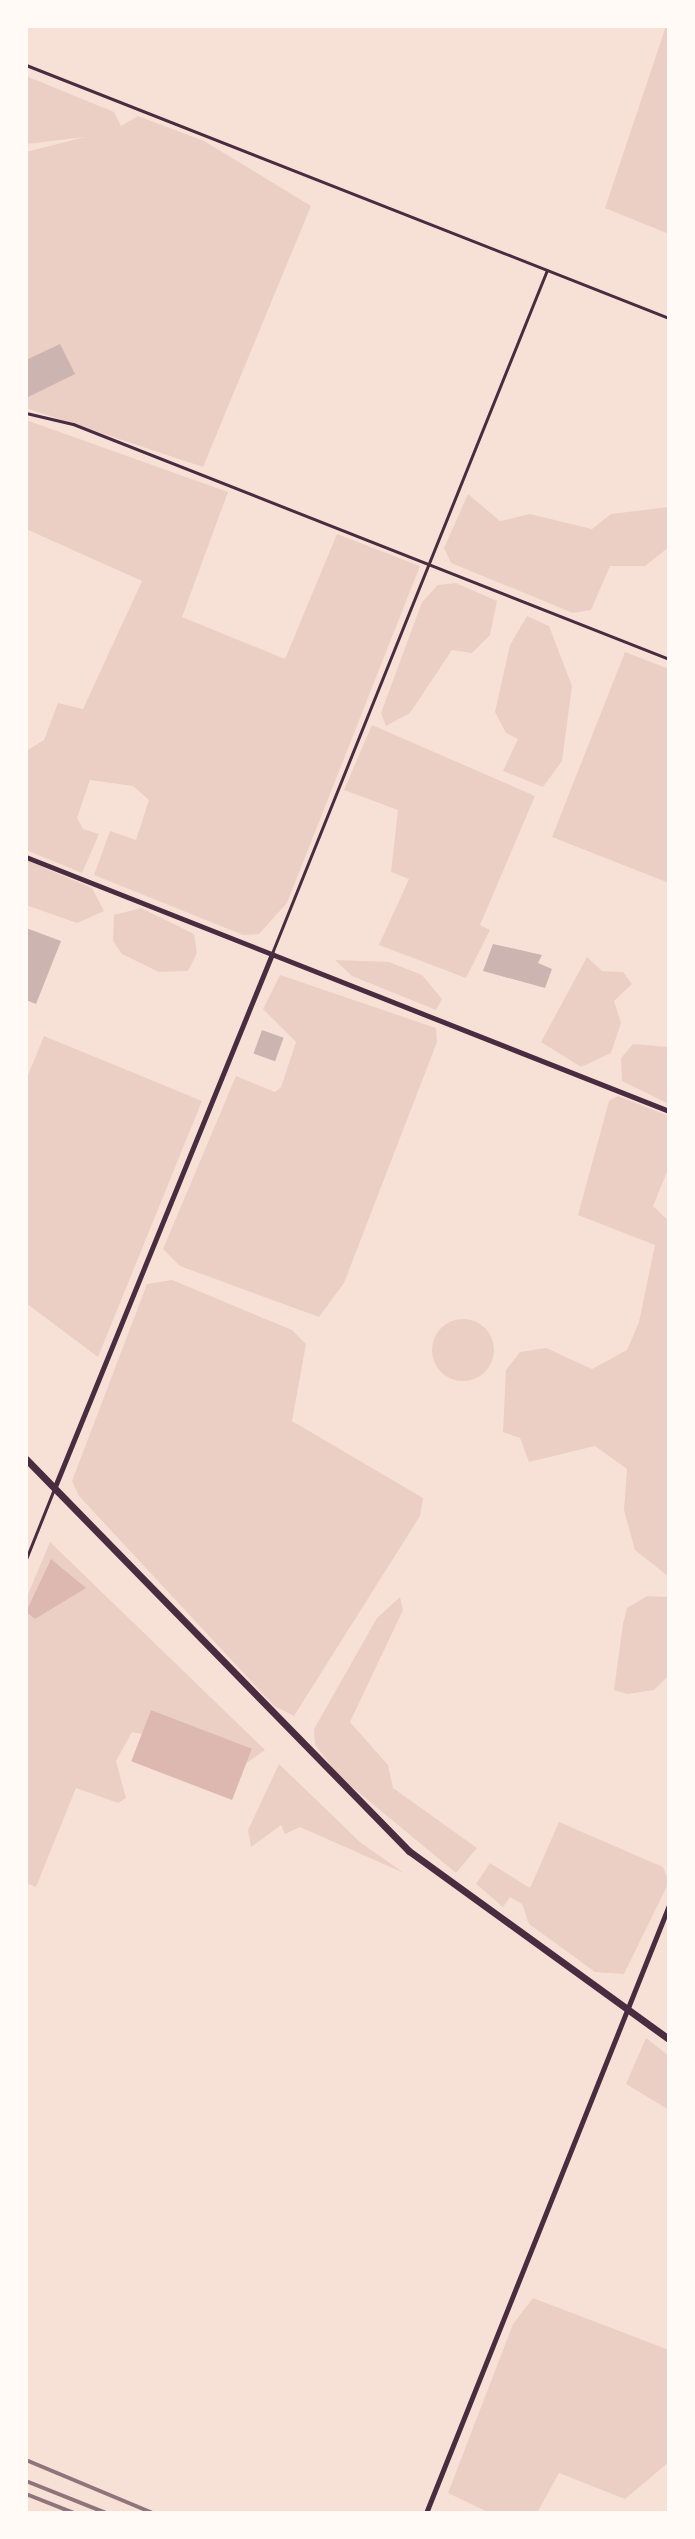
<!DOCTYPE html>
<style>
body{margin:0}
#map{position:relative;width:695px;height:2539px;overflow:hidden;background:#f7e1d7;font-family:Ubuntu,sans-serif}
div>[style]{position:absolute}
.green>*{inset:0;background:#ebcfc5}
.round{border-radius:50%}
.water>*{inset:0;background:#dcb8b0;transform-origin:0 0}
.building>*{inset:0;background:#ccb4b1;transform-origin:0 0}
.service>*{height:3px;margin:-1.5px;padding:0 1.5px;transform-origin:1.5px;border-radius:1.5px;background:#4a2c40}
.minor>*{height:5px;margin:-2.5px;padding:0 2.5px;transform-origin:2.5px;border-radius:2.5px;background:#4a2c40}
.tertiary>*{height:7px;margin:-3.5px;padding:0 3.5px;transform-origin:3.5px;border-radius:3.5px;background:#4a2c40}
.rail>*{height:4px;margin:-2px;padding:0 2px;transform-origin:2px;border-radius:2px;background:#8f747c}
span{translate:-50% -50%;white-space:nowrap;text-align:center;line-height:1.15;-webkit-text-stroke:8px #fffaf5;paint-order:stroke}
.frame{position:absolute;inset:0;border:28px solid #fffaf5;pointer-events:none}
</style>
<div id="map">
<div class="green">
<div style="clip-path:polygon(666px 26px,669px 26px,669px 234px,605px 208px)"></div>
<div style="clip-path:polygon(26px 76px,114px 112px,121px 126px,138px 116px,204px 141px,311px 206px,203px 467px,26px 408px,26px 152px,85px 137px,26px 144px)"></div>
<div style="clip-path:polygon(26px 420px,228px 492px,182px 617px,285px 659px,337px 534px,420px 566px,287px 903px,259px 934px,243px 935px,94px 875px,110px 831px,136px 840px,149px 800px,133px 786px,90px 780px,77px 818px,83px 829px,99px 834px,82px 873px,26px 850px,26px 751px,44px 740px,58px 703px,83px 709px,142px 581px,26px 529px)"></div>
<div style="clip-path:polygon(468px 494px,500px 521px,530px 514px,592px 529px,611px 514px,669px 507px,669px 547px,645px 566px,610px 566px,591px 610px,573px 613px,451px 563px,444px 548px)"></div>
<div style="clip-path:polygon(456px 583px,497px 601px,490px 635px,472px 653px,452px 650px,410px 713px,386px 726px,381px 713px,422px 602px,438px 585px)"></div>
<div style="clip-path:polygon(527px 616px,549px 626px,572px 686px,562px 761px,543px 787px,503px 771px,518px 739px,506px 733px,495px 712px,510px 645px)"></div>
<div style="clip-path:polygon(625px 652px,669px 669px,669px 883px,552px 837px)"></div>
<div style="clip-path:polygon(372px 725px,535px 796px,480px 925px,490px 930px,466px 978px,379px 945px,409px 879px,391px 872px,398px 810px,344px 790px)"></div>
<div style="clip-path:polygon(26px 860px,92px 888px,104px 911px,77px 923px,26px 905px)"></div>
<div style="clip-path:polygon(141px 908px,194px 934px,197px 953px,188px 971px,159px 972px,122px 954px,113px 941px,114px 915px)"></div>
<div style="clip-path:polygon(587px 957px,602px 971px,623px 972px,632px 984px,614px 1001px,621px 1023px,611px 1053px,581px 1067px,541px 1042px)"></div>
<div style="clip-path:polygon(335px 960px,389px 962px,422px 975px,442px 999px,436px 1010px,352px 976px)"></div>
<div style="clip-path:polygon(280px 975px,436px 1028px,437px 1042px,344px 1283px,319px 1317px,180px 1266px,163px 1249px,236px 1076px,275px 1092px,281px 1087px,296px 1042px,263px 1009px)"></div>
<div style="clip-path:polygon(44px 1036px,202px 1101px,98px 1357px,26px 1303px,26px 1080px)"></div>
<div style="clip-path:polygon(633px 1044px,669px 1047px,669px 1104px,622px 1081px,621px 1058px)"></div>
<div style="clip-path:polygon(618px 1096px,669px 1116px,669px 1167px,653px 1206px,669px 1221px,669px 1577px,635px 1550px,624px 1510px,627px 1469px,595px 1446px,529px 1462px,520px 1438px,503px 1432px,506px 1370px,520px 1352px,546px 1348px,592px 1369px,627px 1350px,639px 1322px,655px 1245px,578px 1215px,609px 1101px)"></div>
<div style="clip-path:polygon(172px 1280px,292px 1330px,306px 1344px,292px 1421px,423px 1498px,420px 1516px,294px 1716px,274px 1706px,79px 1496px,72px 1481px,147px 1284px)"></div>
<div class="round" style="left:432px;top:1319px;width:62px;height:62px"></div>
<div style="clip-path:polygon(50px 1542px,265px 1750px,245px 1764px,251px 1749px,151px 1710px,142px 1734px,132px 1732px,116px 1761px,126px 1798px,118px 1803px,76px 1788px,36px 1887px,26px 1883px,26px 1599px)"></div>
<div style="clip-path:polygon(647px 1596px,669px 1597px,669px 1675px,654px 1690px,627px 1694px,614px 1690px,623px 1624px,627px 1608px)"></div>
<div style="clip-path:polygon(400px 1597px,403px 1610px,350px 1722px,388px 1765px,393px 1788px,477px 1848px,456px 1873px,340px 1777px,315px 1745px,314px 1729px,377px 1618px)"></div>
<div style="clip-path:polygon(279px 1764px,360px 1842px,404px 1873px,300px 1827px,285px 1834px,281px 1825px,251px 1847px,248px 1830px)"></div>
<div style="clip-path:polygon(559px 1822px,663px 1867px,669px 1882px,624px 1974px,595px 1972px,529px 1924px,522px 1904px,510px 1897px,503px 1907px,476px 1884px,490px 1863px,530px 1888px)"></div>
<div style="clip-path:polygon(646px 2038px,669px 2056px,669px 2110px,626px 2084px)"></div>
<div style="clip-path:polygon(533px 2298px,669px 2350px,669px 2462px,625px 2499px,559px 2473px,537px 2513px,490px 2513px,448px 2493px,513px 2324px)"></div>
</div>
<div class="water">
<div style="clip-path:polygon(51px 1559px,86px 1588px,35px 1619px,26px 1612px)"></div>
<div style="left:151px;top:1710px;width:108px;height:55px;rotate:21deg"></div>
</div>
<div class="building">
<div style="clip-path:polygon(60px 344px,75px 374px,26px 398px,26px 360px)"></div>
<div style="clip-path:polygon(26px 928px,61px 941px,36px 1004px,26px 1000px)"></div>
<div style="clip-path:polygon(493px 944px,542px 955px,538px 963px,552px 969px,545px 988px,483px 971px)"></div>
<div style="left:262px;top:1030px;width:23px;height:25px;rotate:20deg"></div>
</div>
<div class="service">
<div style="left:26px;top:65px;width:691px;rotate:21.48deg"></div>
<div style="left:26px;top:413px;width:48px;rotate:13.2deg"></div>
<div style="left:73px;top:424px;width:641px;rotate:21.52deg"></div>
<div style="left:272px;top:953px;width:736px;rotate:-68.07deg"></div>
<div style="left:26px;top:1559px;width:75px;rotate:-68.2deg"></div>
</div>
<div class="minor">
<div style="left:26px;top:857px;width:691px;rotate:21.56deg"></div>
<div style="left:54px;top:1489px;width:578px;rotate:-67.83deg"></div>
<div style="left:426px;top:2513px;width:655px;rotate:-68.21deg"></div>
</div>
<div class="tertiary">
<div style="left:26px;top:1459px;width:548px;rotate:45.67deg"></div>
<div style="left:409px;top:1851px;width:321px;rotate:35.9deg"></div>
</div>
<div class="rail">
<div style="left:26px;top:2460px;width:138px;rotate:22.7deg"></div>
<div style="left:26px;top:2481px;width:86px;rotate:21.8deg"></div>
<div style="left:26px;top:2494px;width:52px;rotate:21.6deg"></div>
</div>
<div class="frame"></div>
</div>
